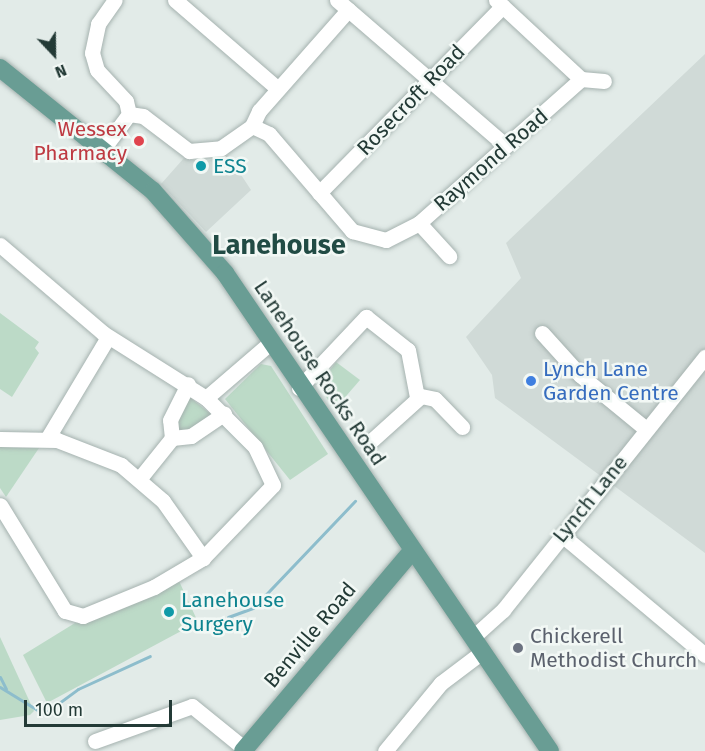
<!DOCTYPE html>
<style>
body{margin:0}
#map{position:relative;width:705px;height:751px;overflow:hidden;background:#e2ebe8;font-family:"Fira Sans",sans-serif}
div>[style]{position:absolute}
.built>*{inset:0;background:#d0dad7}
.green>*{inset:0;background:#bcdac7}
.stream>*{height:3px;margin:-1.5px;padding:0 1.5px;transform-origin:1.5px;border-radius:1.5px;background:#8dbdcc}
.roads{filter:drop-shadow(0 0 2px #a5b2af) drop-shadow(0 0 2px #a5b2af)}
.minor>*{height:15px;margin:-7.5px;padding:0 7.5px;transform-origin:7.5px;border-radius:7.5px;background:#fff}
.major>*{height:18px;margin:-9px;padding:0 9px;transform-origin:9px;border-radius:9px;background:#699d94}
.dots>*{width:16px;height:16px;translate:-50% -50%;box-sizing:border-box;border:3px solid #f2f8f5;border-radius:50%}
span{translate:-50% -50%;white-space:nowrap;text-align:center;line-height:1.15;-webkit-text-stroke:5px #f2f8f5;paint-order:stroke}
.street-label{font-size:21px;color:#233a36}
.health-label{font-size:21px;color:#be3a42}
.right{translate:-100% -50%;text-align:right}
.culture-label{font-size:21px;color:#0d838f}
.left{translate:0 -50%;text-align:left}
.shop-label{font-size:21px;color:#366cbe}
.worship-label{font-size:21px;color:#5b616d}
.district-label{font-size:27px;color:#214b44;font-weight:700}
.north{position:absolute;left:24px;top:24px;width:60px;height:60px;-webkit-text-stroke:4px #f2f8f5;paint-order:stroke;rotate:158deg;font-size:16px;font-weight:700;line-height:24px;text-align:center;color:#233a36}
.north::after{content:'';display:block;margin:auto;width:21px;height:27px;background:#233a36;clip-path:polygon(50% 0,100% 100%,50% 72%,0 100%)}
.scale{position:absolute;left:24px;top:700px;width:148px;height:27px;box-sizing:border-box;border:3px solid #233a36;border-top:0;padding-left:8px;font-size:18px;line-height:21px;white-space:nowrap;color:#233a36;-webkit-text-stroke:4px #f2f8f5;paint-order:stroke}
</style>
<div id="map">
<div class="built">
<div style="clip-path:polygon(705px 54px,705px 553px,495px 398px,492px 375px,466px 337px,521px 278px,506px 243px)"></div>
<div style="clip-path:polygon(228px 155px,251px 190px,206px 232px,161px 184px,184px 158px,203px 162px)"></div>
</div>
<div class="green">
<div style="clip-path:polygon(0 313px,39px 342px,35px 348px,39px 353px,12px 397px,0 389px)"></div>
<div style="clip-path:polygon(336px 362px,360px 380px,334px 410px,319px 385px)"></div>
<div style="clip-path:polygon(261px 364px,271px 366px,328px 454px,290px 480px,225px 399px)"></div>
<div style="clip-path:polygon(188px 396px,212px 415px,192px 431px,173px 431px)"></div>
<div style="clip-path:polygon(0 447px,39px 448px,6px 497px,0 488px)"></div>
<div style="clip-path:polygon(179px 581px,198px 622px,47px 703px,23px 655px,75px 623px,118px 611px)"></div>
<div style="clip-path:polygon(0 637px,34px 711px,30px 715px,0 720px)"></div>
</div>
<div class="stream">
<div style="left:228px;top:617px;width:27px;rotate:-20deg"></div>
<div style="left:253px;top:608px;width:148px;rotate:-46.4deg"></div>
<div style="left:0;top:677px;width:13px;rotate:63deg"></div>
<div style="left:0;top:687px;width:52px;rotate:31.5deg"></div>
<div style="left:44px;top:714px;width:42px;rotate:-36.3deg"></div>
<div style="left:78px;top:689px;width:79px;rotate:-24.6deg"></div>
</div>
<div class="roads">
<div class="minor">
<div style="left:175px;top:0;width:136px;rotate:40.8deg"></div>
<div style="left:337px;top:0;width:223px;rotate:40.8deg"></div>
<div style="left:496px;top:0;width:116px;rotate:42.9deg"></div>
<div style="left:581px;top:79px;width:23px;rotate:5deg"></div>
<div style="left:129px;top:114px;width:14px;rotate:8deg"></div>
<div style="left:143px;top:116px;width:58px;rotate:37.3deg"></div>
<div style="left:189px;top:151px;width:32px;rotate:-5deg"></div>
<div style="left:221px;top:148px;width:38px;rotate:-35deg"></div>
<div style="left:252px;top:126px;width:17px;rotate:-65deg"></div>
<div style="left:259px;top:111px;width:135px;rotate:-48.6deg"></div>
<div style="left:252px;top:126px;width:19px;rotate:25deg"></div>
<div style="left:269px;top:134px;width:128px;rotate:49.4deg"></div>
<div style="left:352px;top:231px;width:35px;rotate:15deg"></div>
<div style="left:386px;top:240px;width:37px;rotate:-27deg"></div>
<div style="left:419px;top:223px;width:217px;rotate:-41.6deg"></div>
<div style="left:103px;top:149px;width:44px;rotate:-53.4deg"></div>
<div style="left:129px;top:114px;width:13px;rotate:-103deg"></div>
<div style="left:126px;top:101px;width:42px;rotate:-133.1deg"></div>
<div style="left:97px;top:70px;width:18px;rotate:-106deg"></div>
<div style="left:92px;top:53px;width:30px;rotate:-78deg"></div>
<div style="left:98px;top:24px;width:29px;rotate:-55deg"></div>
<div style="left:319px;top:193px;width:262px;rotate:-45.5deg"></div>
<div style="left:419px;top:223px;width:45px;rotate:47.7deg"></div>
<div style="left:0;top:245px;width:135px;rotate:40.5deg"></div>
<div style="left:103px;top:333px;width:122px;rotate:32.3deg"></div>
<div style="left:206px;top:398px;width:69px;rotate:45deg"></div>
<div style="left:255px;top:447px;width:42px;rotate:64.7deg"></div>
<div style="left:273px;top:485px;width:101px;rotate:133.8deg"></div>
<div style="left:203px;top:558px;width:57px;rotate:149.4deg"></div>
<div style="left:154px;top:587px;width:77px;rotate:157.8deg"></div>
<div style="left:83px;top:616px;width:19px;rotate:-164deg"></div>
<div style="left:65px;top:611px;width:124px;rotate:-121.5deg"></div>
<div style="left:542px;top:333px;width:57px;rotate:47.9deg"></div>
<div style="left:580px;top:375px;width:85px;rotate:39.3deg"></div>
<div style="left:299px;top:388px;width:98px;rotate:-46.7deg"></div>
<div style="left:366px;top:317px;width:53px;rotate:38.2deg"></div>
<div style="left:408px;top:350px;width:48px;rotate:79.2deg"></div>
<div style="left:206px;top:398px;width:84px;rotate:-40.7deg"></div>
<div style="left:172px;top:438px;width:19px;rotate:-6deg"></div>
<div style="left:191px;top:436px;width:40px;rotate:-34deg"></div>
<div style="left:0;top:439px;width:57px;rotate:1deg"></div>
<div style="left:57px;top:440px;width:69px;rotate:21.3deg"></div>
<div style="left:121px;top:465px;width:55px;rotate:40.6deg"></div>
<div style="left:163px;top:501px;width:70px;rotate:54.9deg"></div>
<div style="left:47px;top:439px;width:119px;rotate:-59.1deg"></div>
<div style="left:371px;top:441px;width:67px;rotate:-42deg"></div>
<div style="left:421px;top:396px;width:14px;rotate:12deg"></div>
<div style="left:435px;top:399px;width:39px;rotate:46deg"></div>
<div style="left:140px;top:478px;width:51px;rotate:-51.3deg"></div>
<div style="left:172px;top:438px;width:18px;rotate:-96deg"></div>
<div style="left:170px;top:420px;width:40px;rotate:-63.4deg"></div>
<div style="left:562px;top:535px;width:187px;rotate:40deg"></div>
<div style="left:472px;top:638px;width:42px;rotate:-42.1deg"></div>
<div style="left:503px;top:610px;width:324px;rotate:-51.4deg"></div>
<div style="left:95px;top:741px;width:103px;rotate:-19.8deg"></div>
<div style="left:192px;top:706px;width:68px;rotate:39.1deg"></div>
<div style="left:385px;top:751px;width:88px;rotate:-50.5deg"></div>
<div style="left:441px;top:683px;width:51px;rotate:-37.1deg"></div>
</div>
<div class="major">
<div style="left:0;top:68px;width:196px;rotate:38.8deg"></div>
<div style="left:153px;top:191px;width:109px;rotate:48.7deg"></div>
<div style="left:225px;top:273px;width:578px;rotate:55.79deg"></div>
<div style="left:243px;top:751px;width:263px;rotate:-49.8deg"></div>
</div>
</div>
<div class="dots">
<div style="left:139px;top:141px;background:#e0444e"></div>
<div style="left:201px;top:166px;background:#0f9aa8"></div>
<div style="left:531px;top:381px;background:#3f7fe0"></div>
<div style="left:169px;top:612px;background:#0f9aa8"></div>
<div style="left:518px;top:648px;background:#6b7280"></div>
</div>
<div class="street-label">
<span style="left:411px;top:100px;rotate:-46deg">Rosecroft Road</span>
<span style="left:491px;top:160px;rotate:-41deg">Raymond Road</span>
<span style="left:320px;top:373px;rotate:56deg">Lanehouse Rocks Road</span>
<span style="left:590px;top:499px;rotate:-51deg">Lynch Lane</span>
<span style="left:310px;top:635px;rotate:-50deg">Benville Road</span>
</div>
<div class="health-label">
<span class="right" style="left:127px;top:141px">Wessex<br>Pharmacy</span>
</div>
<div class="culture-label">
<span class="left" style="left:213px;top:166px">ESS</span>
<span class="left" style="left:181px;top:612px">Lanehouse<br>Surgery</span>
</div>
<div class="shop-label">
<span class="left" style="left:543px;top:381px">Lynch Lane<br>Garden Centre</span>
</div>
<div class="worship-label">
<span class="left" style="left:530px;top:648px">Chickerell<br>Methodist Church</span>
</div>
<div class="district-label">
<span style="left:279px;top:246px">Lanehouse</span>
</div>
<div class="north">N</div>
<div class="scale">100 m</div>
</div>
